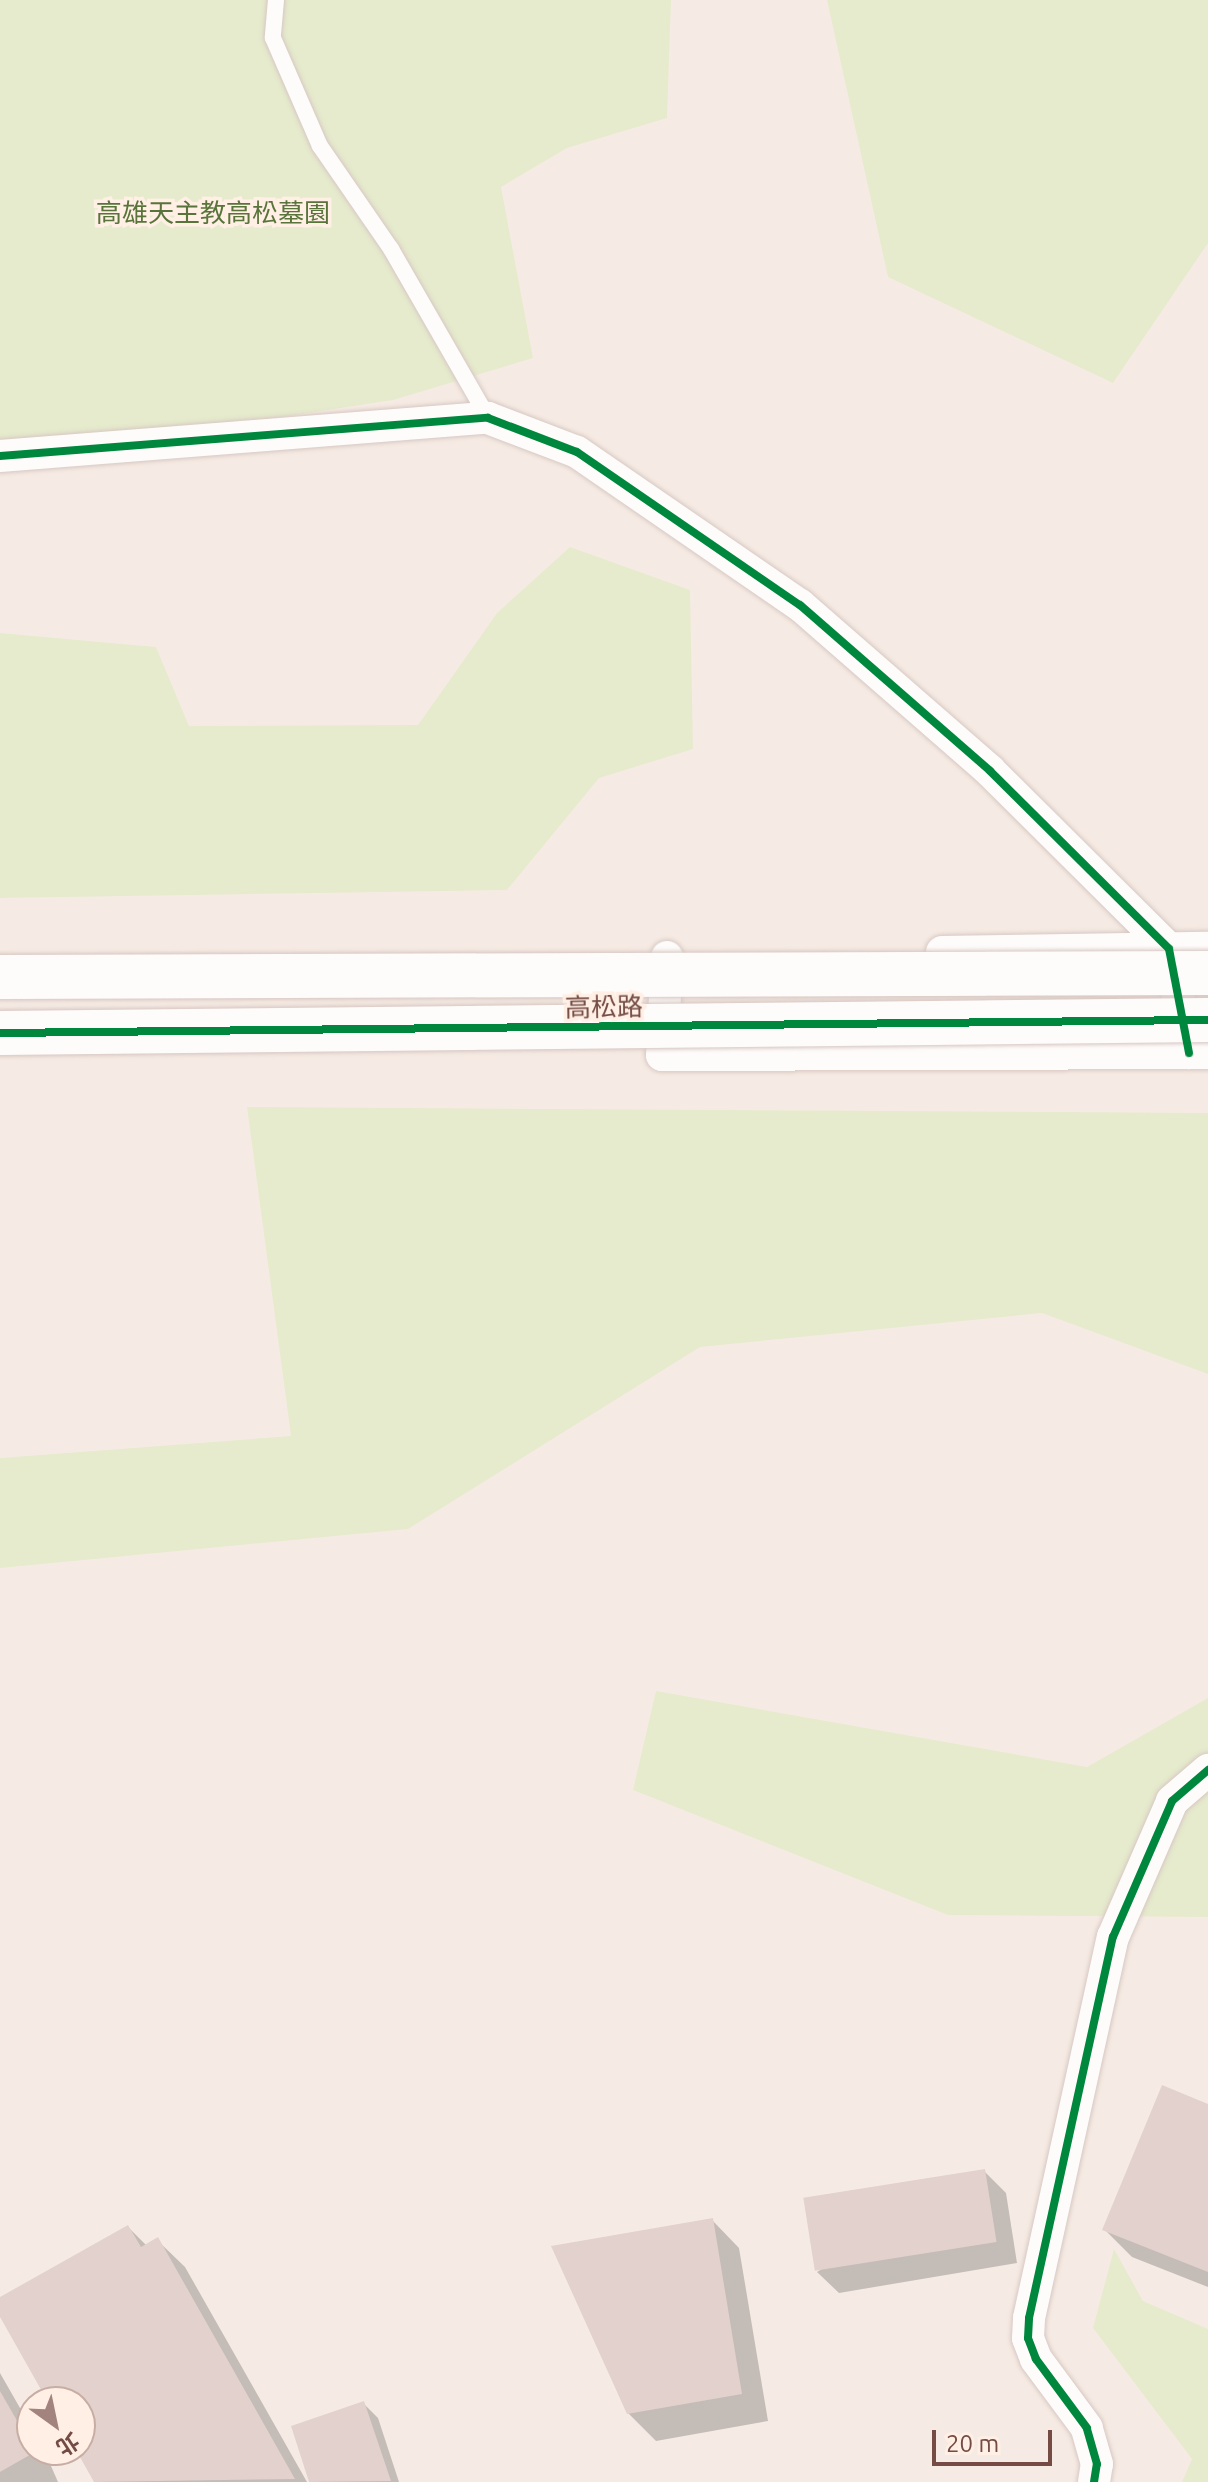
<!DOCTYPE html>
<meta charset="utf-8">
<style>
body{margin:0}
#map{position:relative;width:1208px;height:2482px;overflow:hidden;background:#f6ebe4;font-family:Ubuntu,"Noto Sans TC",sans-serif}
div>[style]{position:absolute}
.green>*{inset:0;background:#e6ebcd}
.shadow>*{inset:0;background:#0003}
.building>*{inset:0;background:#e2d1cc;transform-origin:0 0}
.roads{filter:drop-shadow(0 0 2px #d7c8c3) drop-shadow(0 0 2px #d7c8c3)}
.lane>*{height:16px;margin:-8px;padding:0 8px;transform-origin:8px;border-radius:8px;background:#fefcfb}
.street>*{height:32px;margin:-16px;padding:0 16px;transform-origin:16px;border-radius:16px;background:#fefcfb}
.bridges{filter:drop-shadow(0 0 2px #d6c6c1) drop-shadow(0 0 2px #d6c6c1)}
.secondary-bridge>*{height:44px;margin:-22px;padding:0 22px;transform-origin:22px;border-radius:22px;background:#fefcfb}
.cycleway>*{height:8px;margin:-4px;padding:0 4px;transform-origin:4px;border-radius:4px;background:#00873e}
span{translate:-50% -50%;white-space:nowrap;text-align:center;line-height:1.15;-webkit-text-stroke:7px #ffefe4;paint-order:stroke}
.park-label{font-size:26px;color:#58743a}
.street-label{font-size:26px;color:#744b45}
.north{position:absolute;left:16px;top:2386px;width:80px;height:80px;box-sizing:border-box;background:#ffefe4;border:2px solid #c7ada4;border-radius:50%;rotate:147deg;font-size:22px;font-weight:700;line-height:32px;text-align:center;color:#744b45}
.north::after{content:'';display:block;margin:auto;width:28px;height:36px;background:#a2837d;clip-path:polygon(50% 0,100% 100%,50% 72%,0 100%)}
.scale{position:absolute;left:932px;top:2430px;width:120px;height:36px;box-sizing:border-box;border:4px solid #744b45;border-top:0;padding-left:10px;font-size:24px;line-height:28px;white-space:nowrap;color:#744b45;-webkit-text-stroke:6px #ffefe4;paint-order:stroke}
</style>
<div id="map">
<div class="green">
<div style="clip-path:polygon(0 0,671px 0,667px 118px,567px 148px,501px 187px,533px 358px,393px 400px,118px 442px,0 443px)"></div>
<div style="clip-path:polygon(827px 0,1208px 0,1208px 243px,1113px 383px,888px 277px)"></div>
<div style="clip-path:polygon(570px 547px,690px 590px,693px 749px,599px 778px,507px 890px,0 898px,0 633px,156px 647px,189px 726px,418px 725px,497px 613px)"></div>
<div style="clip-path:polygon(247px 1107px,1208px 1113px,1208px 1374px,1042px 1313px,700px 1347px,408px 1529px,0 1568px,0 1458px,291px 1436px)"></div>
<div style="clip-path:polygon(656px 1691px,1087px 1767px,1208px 1698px,1208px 1917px,948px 1915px,633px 1790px)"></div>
<div style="clip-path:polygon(1114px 2249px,1143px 2301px,1208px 2329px,1208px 2482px,1182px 2482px,1192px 2459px,1093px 2328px)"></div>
</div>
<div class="shadow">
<div style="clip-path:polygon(1208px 2106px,1208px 2287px,1132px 2257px,1105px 2230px)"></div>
<div style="clip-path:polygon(984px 2171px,1006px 2193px,1017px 2263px,839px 2293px,817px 2272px)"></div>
<div style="clip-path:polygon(712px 2220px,739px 2248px,768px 2421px,656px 2441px,628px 2413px)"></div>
<div style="clip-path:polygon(128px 2227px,147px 2246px,157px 2240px,185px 2267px,307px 2482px,96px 2482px,78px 2450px,80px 2402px,51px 2402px,0 2313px,0 2300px)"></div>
<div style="clip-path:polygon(0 2373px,32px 2429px,32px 2450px,44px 2450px,58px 2482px,0 2482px)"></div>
<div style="clip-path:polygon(363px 2403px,378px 2418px,399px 2482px,312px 2482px,293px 2427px)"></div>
</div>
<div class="building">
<div style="clip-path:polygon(1162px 2085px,1208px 2104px,1208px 2272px,1102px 2230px)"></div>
<div style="left:985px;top:2169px;width:74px;height:184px;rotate:81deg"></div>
<div style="clip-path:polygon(713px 2218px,742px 2394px,627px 2414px,551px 2246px)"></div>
<div style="clip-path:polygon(128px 2225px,141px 2247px,158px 2237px,295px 2479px,94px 2482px,76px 2450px,80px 2450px,80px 2402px,48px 2402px,0 2317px,0 2297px)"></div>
<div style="clip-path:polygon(0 2391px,35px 2452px,0 2472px)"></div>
<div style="clip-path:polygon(364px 2401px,391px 2481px,309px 2482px,291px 2426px)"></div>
</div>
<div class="roads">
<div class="lane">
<div style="left:276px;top:0;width:38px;rotate:95deg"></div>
<div style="left:273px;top:38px;width:118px;rotate:66.5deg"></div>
<div style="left:320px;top:146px;width:125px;rotate:55.4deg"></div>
<div style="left:391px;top:249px;width:195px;rotate:60.1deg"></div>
</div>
<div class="street">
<div style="left:0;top:456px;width:489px;rotate:-4.5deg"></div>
<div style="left:488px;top:418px;width:95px;rotate:20.9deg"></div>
<div style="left:577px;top:452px;width:270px;rotate:34.5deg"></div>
<div style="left:800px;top:605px;width:252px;rotate:41.1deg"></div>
<div style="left:990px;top:771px;width:252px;rotate:44.8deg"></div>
<div style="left:1169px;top:949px;width:106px;rotate:79.1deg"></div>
<div style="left:942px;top:952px;width:266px;rotate:-0.9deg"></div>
<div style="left:667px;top:957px;width:98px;rotate:92.9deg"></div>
<div style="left:662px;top:1055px;width:546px;rotate:-0.21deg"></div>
<div style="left:1094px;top:2482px;width:18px;rotate:-81deg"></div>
<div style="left:1097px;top:2464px;width:37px;rotate:-106deg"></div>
<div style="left:1087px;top:2428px;width:86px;rotate:-126.5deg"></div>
<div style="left:1036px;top:2359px;width:22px;rotate:-111deg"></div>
<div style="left:1028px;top:2338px;width:20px;rotate:-87deg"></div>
<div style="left:1029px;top:2318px;width:390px;rotate:-77.6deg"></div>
<div style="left:1113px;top:1937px;width:148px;rotate:-66.5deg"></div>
<div style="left:1172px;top:1801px;width:48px;rotate:-40.7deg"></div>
</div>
</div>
<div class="bridges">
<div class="secondary-bridge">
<div style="left:0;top:977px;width:1208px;rotate:-0.19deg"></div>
<div style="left:0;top:1033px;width:1208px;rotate:-0.62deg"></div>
</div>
</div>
<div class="cycleway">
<div style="left:0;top:456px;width:489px;rotate:-4.5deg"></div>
<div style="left:488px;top:418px;width:95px;rotate:20.9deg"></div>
<div style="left:577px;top:452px;width:270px;rotate:34.5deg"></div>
<div style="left:800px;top:605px;width:252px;rotate:41.1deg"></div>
<div style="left:990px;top:771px;width:252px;rotate:44.8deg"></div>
<div style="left:1169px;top:949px;width:106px;rotate:79.1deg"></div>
<div style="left:0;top:1033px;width:1208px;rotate:-0.62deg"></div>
<div style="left:1094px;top:2482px;width:18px;rotate:-81deg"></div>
<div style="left:1097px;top:2464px;width:37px;rotate:-106deg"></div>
<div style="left:1087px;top:2428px;width:86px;rotate:-126.5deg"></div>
<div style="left:1036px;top:2359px;width:22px;rotate:-111deg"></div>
<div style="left:1028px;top:2338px;width:20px;rotate:-87deg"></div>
<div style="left:1029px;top:2318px;width:390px;rotate:-77.6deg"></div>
<div style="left:1113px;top:1937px;width:148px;rotate:-66.5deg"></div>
<div style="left:1172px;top:1801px;width:48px;rotate:-40.7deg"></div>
</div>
<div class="park-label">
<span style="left:213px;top:213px">高雄天主教高松墓園</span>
</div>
<div class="street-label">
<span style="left:604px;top:1007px;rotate:-1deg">高松路</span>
</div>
<div class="north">北</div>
<div class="scale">20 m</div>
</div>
